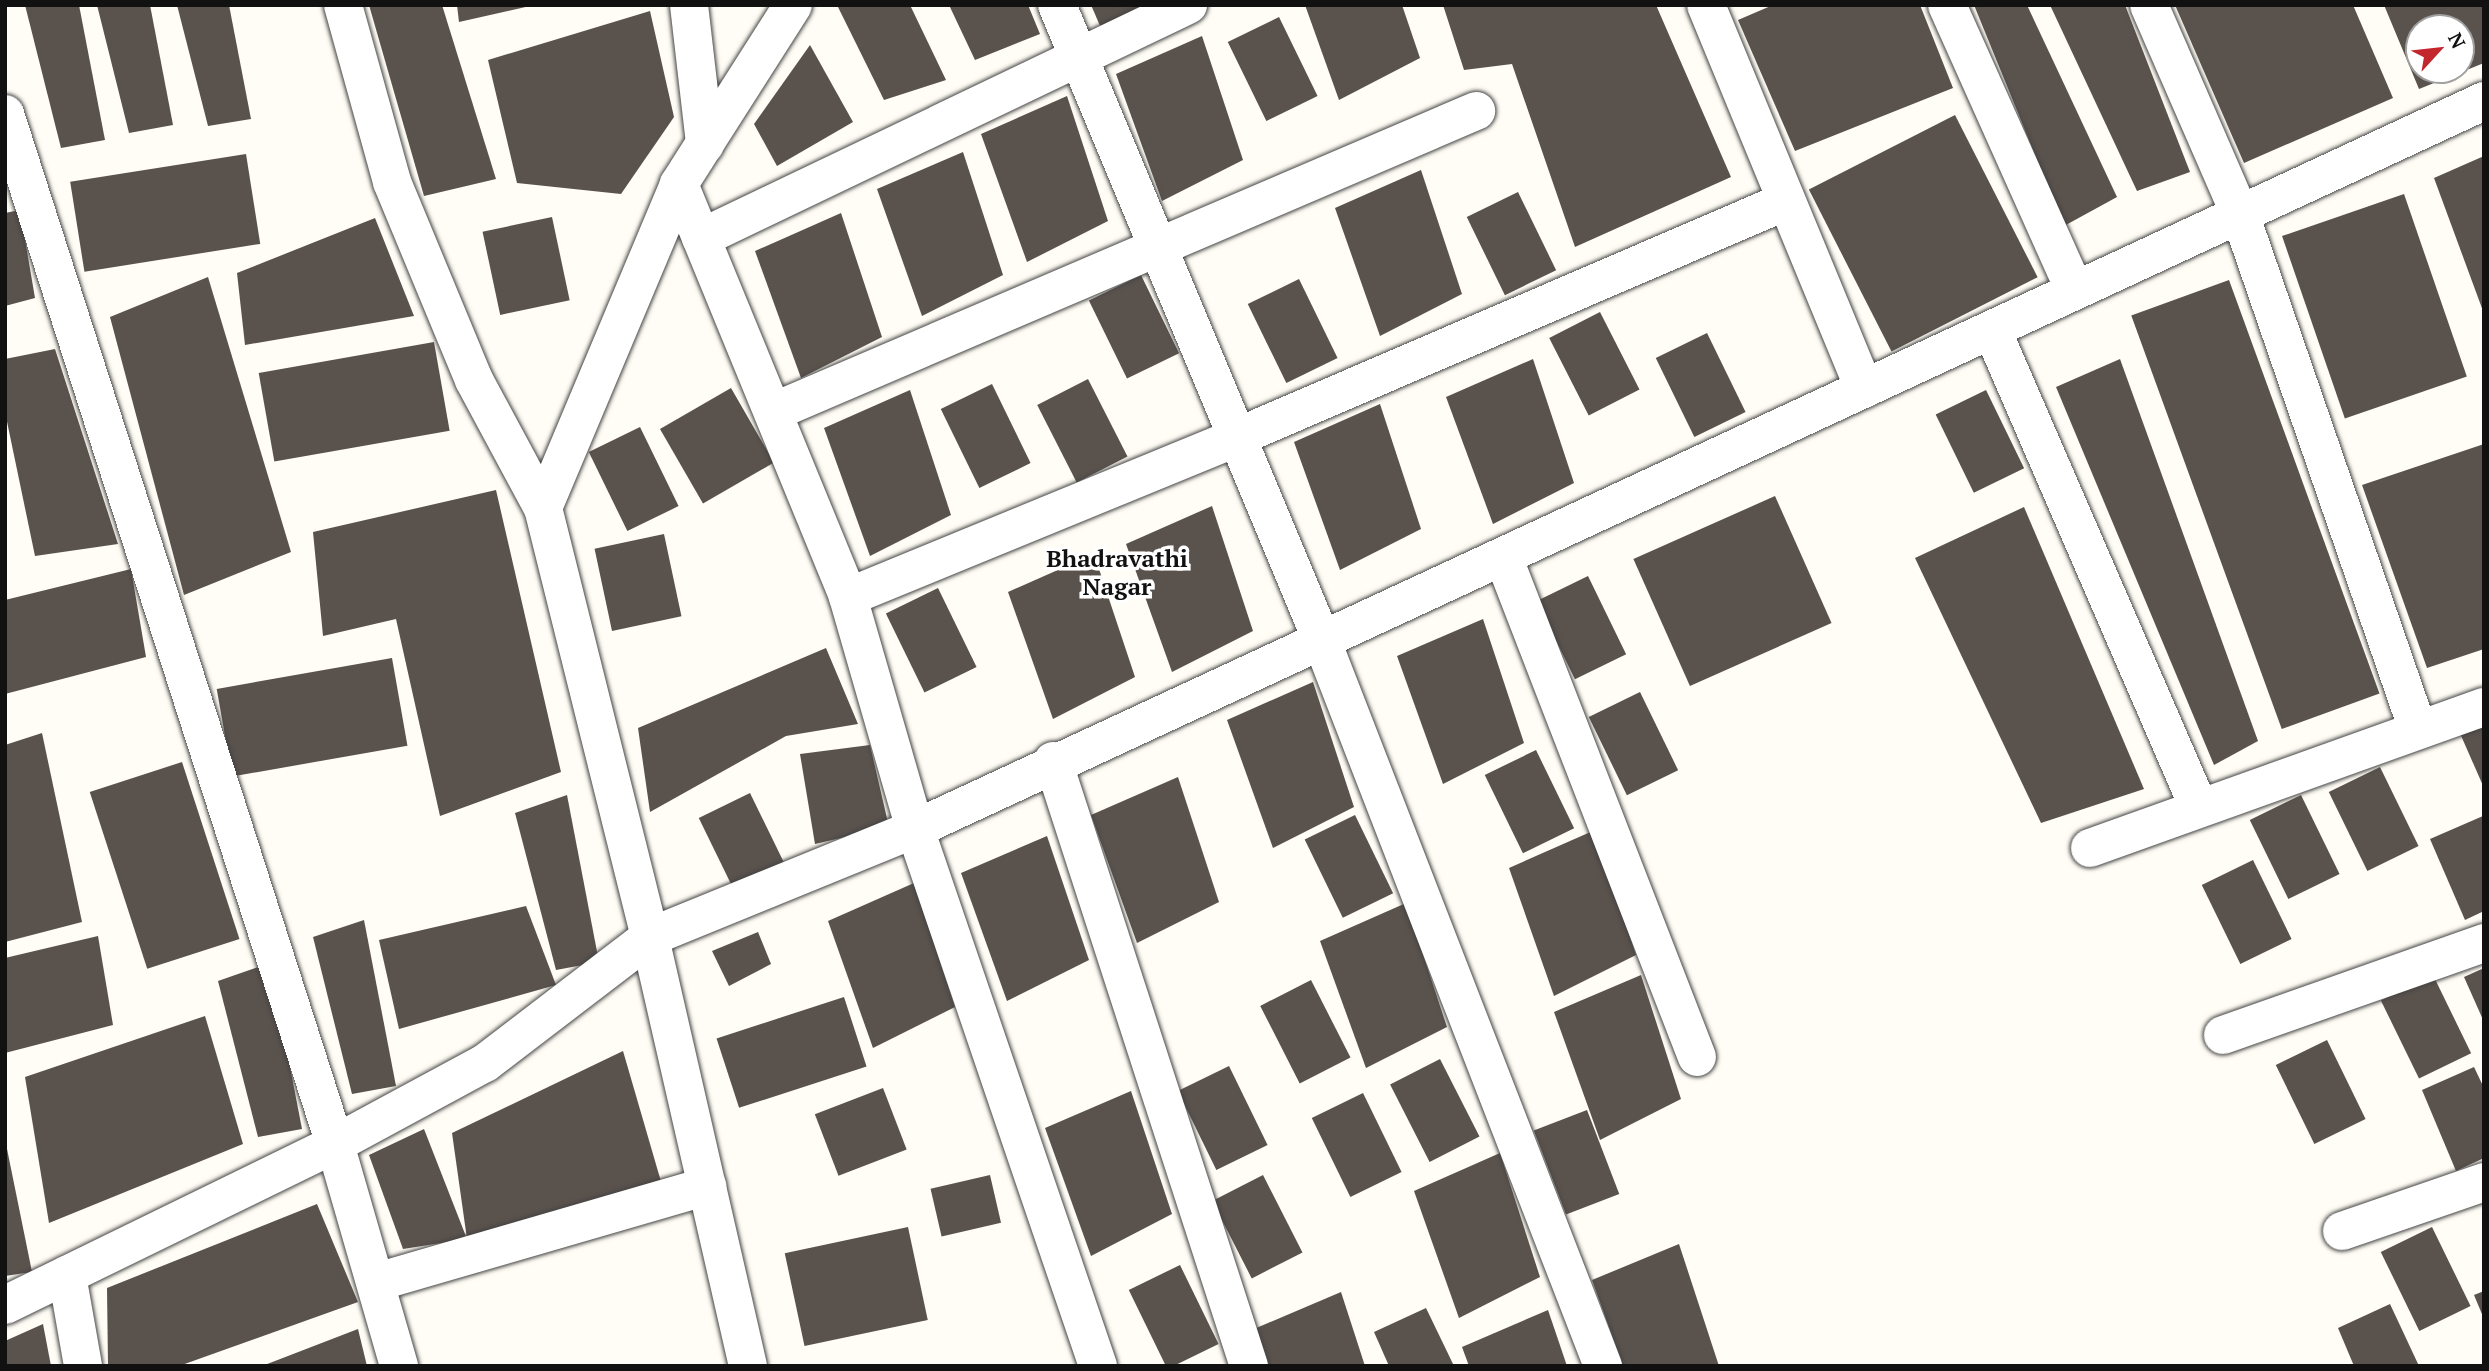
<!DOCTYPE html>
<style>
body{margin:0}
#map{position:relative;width:2489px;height:1371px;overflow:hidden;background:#fffdf5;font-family:"PT Serif",serif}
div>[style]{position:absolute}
.building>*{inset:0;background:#5a524d;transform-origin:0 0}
.roads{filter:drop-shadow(0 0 2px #444) drop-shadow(0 0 2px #444)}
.minor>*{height:38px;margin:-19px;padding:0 19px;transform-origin:19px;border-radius:19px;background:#fff}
span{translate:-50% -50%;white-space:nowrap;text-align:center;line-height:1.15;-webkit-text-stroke:7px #fff;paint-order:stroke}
.neighbourhood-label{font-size:24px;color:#111;font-weight:700}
.frame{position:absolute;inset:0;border:7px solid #111;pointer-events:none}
.north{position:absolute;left:2405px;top:14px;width:70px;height:70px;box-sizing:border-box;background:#fff;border:2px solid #a0a0a0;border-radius:50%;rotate:63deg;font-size:19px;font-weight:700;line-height:28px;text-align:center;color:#111}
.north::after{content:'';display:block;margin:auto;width:24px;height:32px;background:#c4262e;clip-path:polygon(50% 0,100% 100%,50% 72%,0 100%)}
</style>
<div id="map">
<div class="building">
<div style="clip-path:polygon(25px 5px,79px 5px,105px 140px,61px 148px)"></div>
<div style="clip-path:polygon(97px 5px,150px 5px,173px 125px,129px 133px)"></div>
<div style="clip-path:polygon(177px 5px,229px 5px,251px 119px,208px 126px)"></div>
<div style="clip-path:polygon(369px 5px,442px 5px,496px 179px,424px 196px)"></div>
<div style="clip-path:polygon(457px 5px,530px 5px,530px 6px,459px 22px)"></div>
<div style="clip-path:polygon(837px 5px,910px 5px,946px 80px,884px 100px)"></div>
<div style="clip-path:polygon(949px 5px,1028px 5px,1040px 34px,975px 60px)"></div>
<div style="clip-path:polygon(1091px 5px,1151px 5px,1101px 28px)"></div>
<div style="clip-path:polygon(1305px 5px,1402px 5px,1420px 58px,1339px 100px)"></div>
<div style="clip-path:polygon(1443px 5px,1656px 5px,1731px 177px,1575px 247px,1512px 64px,1464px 70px)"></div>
<div style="clip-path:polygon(1773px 5px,1920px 5px,1953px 88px,1795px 151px,1738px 20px)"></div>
<div style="clip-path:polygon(1974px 5px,2027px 5px,2117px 197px,2064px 226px)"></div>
<div style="clip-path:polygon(2050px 5px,2125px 5px,2190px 172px,2137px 191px)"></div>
<div style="clip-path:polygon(2175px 5px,2353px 5px,2393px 98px,2244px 163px)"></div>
<div style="clip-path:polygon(evenodd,2384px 5px,2484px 5px,2484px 63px,2419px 89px,2384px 5px,2419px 28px,2461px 28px,2461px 70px,2419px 70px,2419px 28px)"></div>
<div style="clip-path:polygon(650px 11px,674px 117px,621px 194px,517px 183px,488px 60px)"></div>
<div style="left:1279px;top:17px;width:88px;height:57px;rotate:64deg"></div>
<div style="clip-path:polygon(1202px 36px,1243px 160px,1162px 201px,1116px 74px)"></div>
<div style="clip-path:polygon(810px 45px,853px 122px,777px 166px,754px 124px)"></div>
<div style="clip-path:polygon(1067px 96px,1108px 221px,1027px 262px,981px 134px)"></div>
<div style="left:1955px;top:115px;width:182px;height:164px;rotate:63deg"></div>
<div style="clip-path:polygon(963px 152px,1003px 275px,922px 316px,877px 189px)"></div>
<div style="left:246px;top:154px;width:91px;height:178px;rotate:81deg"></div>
<div style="clip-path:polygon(2484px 156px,2484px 311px,2483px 311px,2434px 178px)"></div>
<div style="clip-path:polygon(1421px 170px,1462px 294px,1380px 336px,1335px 208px)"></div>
<div style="left:1518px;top:192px;width:87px;height:57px;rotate:64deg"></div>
<div style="left:2404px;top:194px;width:193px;height:129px;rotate:71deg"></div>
<div style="clip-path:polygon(20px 210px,35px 298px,5px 306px,5px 213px)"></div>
<div style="clip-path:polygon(841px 213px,882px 337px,801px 378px,755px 251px)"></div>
<div style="left:552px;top:217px;width:85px;height:71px;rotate:78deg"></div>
<div style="clip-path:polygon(375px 218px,414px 316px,245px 345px,237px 273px)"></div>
<div style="left:1141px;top:275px;width:87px;height:58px;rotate:64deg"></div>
<div style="clip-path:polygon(208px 277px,291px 552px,184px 595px,110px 317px)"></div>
<div style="left:1299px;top:279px;width:88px;height:57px;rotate:64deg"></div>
<div style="left:2229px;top:280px;width:440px;height:104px;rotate:70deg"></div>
<div style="left:1600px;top:312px;width:87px;height:57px;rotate:63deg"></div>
<div style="left:1707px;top:333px;width:88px;height:57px;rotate:64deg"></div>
<div style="left:434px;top:342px;width:90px;height:178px;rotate:80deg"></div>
<div style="clip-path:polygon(55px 349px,118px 544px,35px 556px,5px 412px,5px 359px)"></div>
<div style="clip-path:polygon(1533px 359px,1574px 483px,1493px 524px,1446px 397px)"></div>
<div style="clip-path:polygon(2120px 359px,2258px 741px,2214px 765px,2056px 387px)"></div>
<div style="left:1088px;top:379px;width:87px;height:57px;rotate:63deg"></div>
<div style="left:992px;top:384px;width:88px;height:57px;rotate:64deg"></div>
<div style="left:731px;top:388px;width:86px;height:82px;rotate:60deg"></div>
<div style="clip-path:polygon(910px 390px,951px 515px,870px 556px,824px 428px)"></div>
<div style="left:1986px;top:390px;width:87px;height:56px;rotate:64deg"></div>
<div style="clip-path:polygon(1380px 404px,1421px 529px,1340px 570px,1294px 442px)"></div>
<div style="left:640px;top:427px;width:88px;height:57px;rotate:64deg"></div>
<div style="clip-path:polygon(2484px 444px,2484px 649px,2427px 668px,2362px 485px)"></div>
<div style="clip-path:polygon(496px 490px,561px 772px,440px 816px,396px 619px,323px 636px,313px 532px)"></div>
<div style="left:1775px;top:496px;width:139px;height:155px;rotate:66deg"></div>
<div style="clip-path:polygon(1212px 506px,1253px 631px,1172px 672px,1126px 544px)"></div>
<div style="clip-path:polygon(2024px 507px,2144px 789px,2041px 823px,1915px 558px)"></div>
<div style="left:664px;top:534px;width:84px;height:71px;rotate:78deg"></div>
<div style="clip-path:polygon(1094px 554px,1135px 677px,1053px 719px,1008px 592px)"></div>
<div style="clip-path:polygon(131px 569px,146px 657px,5px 694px,5px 600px)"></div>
<div style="left:1588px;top:576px;width:87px;height:57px;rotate:64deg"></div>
<div style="left:938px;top:588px;width:88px;height:58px;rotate:64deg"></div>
<div style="clip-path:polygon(1483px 619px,1524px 743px,1443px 784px,1397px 656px)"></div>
<div style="clip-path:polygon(826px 648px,858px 724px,786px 736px,650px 812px,638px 728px)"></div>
<div style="left:392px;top:658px;width:89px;height:178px;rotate:80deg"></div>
<div style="clip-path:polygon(1313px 682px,1354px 807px,1273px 848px,1227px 720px)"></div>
<div style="left:1640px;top:692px;width:87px;height:57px;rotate:64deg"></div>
<div style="clip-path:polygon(2484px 720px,2484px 788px,2459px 731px)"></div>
<div style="clip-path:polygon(42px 733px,82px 922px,5px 942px,5px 745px)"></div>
<div style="clip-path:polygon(870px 745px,889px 827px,815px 844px,800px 754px)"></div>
<div style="left:1536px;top:750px;width:87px;height:57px;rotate:64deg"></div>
<div style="left:182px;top:762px;width:186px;height:97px;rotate:72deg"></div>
<div style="left:2380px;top:767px;width:88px;height:57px;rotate:64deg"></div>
<div style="clip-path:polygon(1178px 777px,1219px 902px,1137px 943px,1091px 815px)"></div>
<div style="left:750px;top:793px;width:88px;height:57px;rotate:64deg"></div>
<div style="clip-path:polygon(567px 795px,599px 962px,556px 970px,515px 813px)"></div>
<div style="left:2301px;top:795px;width:88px;height:57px;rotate:64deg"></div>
<div style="left:1355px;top:815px;width:87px;height:56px;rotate:64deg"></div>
<div style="clip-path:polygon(2483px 816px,2484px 911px,2465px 920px,2430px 839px)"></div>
<div style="clip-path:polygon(1595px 830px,1636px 955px,1554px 996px,1509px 868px)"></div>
<div style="clip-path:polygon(1047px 836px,1089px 960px,1007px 1001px,961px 873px)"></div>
<div style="left:2253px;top:860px;width:88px;height:57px;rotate:64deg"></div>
<div style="clip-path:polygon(914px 883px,955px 1007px,873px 1048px,828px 921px)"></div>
<div style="clip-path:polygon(1406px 903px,1447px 1027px,1366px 1068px,1320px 941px)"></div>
<div style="clip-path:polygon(526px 906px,556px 985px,399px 1029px,379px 940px)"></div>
<div style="clip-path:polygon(364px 920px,396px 1086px,352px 1094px,313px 937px)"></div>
<div style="clip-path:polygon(758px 932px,771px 964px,729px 986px,712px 951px)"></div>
<div style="clip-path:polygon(98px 936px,113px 1025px,5px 1053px,5px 958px)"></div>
<div style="clip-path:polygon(270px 963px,302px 1129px,258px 1137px,218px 981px)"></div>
<div style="clip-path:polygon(2484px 968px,2484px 1022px,2464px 977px)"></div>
<div style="clip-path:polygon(1641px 975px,1681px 1099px,1600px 1140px,1554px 1012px)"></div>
<div style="left:2433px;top:975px;width:87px;height:58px;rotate:64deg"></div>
<div style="left:1311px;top:980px;width:87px;height:57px;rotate:63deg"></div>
<div style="left:844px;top:997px;width:73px;height:134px;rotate:72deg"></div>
<div style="clip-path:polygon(205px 1016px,243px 1144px,49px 1223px,25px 1077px)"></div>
<div style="left:2327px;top:1040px;width:88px;height:57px;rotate:64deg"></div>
<div style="clip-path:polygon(623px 1051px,662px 1185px,467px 1239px,452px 1133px)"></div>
<div style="left:1440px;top:1059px;width:87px;height:56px;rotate:63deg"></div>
<div style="left:1229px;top:1066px;width:88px;height:57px;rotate:64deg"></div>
<div style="clip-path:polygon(2474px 1067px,2484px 1088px,2484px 1158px,2456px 1171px,2422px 1090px)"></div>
<div style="left:883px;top:1088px;width:66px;height:73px;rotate:69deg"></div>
<div style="clip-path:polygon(1131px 1091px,1172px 1214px,1091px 1256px,1045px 1128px)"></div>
<div style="left:1363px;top:1093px;width:88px;height:57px;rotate:64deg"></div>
<div style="left:1587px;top:1110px;width:90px;height:57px;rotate:69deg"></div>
<div style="clip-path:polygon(424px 1129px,467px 1239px,403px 1249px,369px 1155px)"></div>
<div style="clip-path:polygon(5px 1139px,32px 1272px,5px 1276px)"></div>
<div style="clip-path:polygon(1500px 1153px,1540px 1277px,1459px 1318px,1414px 1191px)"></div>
<div style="left:990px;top:1175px;width:49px;height:61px;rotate:77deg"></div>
<div style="left:1263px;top:1175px;width:87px;height:57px;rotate:63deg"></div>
<div style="clip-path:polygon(317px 1204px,358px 1302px,179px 1366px,108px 1366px,107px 1288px)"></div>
<div style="left:908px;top:1227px;width:95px;height:126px;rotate:78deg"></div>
<div style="left:2432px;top:1227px;width:88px;height:57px;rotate:64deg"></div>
<div style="clip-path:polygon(1679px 1244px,1719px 1366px,1623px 1366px,1592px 1280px)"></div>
<div style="left:1180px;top:1265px;width:88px;height:57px;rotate:64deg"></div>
<div style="clip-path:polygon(2484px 1291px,2484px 1319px,2474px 1295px)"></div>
<div style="clip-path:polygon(1341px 1292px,1365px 1366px,1268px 1366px,1254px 1329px)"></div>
<div style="clip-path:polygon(2390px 1304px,2419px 1366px,2354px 1366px,2338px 1328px)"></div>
<div style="clip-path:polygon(1426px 1308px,1454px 1366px,1389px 1366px,1374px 1332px)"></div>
<div style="clip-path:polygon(1548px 1310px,1567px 1366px,1469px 1366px,1462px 1347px)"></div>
<div style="clip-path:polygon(43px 1324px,51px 1366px,5px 1366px,5px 1341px)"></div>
<div style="clip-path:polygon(358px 1329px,367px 1366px,262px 1366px)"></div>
</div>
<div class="roads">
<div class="minor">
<div style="left:343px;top:5px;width:184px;rotate:74.5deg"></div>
<div style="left:392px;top:182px;width:214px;rotate:67.5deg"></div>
<div style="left:474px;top:380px;width:145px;rotate:61.7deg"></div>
<div style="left:689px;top:5px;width:140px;rotate:83.4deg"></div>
<div style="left:1057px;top:5px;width:684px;rotate:67.37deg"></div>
<div style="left:1320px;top:636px;width:783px;rotate:68.81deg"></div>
<div style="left:1706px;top:5px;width:415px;rotate:67.6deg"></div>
<div style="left:1947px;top:5px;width:311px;rotate:65.9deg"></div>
<div style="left:2149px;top:5px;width:228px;rotate:66.5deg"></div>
<div style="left:2240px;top:214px;width:546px;rotate:70.97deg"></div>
<div style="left:5px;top:114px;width:1082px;rotate:72.24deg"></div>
<div style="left:335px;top:1144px;width:231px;rotate:73.9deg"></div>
<div style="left:679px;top:184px;width:446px;rotate:67.7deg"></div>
<div style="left:848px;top:597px;width:241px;rotate:73.9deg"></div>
<div style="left:915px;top:829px;width:567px;rotate:71.18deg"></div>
<div style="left:701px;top:238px;width:540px;rotate:-25.57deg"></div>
<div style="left:1992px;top:330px;width:521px;rotate:66.58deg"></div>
<div style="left:773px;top:412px;width:765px;rotate:-23.18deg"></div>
<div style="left:1504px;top:559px;width:534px;rotate:68.82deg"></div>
<div style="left:848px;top:597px;width:418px;rotate:-22.3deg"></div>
<div style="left:1235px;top:438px;width:600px;rotate:-23.27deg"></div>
<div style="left:1053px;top:761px;width:636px;rotate:72.05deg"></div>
<div style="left:2090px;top:848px;width:418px;rotate:-19.7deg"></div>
<div style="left:2223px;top:1035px;width:277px;rotate:-19.4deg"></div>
<div style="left:2342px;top:1231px;width:150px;rotate:-19deg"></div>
<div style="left:67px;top:1275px;width:92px;rotate:80deg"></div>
<div style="left:377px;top:1282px;width:344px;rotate:-16.2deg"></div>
<div style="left:5px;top:1305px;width:367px;rotate:-26deg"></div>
<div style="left:335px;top:1144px;width:170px;rotate:-28.4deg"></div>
<div style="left:485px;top:1063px;width:208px;rotate:-37.4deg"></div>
<div style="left:650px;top:937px;width:286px;rotate:-22.2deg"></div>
<div style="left:915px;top:829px;width:1730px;rotate:-24.89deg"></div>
<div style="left:748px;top:1366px;width:440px;rotate:-102.9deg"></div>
<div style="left:650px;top:937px;width:442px;rotate:-104deg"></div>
<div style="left:543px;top:508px;width:351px;rotate:-67.2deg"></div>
<div style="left:679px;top:184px;width:212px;rotate:-57.5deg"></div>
</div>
</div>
<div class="neighbourhood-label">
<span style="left:1117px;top:573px">Bhadravathi<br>Nagar</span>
</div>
<div class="frame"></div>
<div class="north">N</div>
</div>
